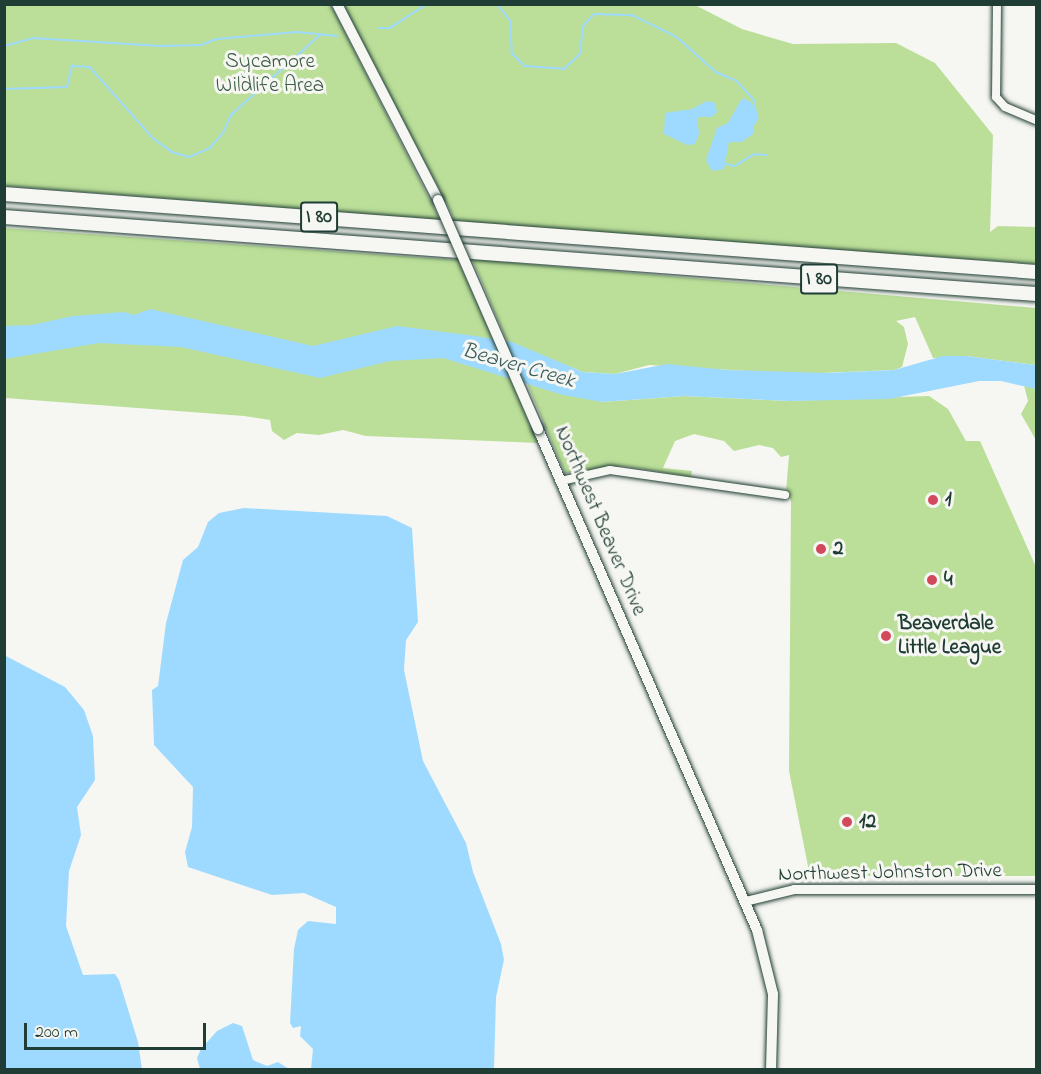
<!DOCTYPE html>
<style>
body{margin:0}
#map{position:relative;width:1041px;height:1074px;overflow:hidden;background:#f6f6f2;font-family:"Indie Flower",sans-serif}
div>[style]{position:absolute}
.green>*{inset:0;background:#bbdf99}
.water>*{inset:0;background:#9edaff}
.stream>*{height:1.5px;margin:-0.75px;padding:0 0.75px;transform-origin:0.75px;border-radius:0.75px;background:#9edaff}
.roads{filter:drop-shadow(0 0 2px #1f3d34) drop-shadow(0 0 2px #1f3d34)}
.minor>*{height:8px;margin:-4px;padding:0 4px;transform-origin:4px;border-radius:4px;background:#f6f6f2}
.tertiary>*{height:9px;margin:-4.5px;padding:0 4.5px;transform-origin:4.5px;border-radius:4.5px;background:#f6f6f2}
.secondary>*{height:10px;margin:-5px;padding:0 5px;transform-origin:5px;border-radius:5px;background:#f6f6f2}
.motorway>*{height:14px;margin:-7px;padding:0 7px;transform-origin:7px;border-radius:7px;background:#f6f6f2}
.bridges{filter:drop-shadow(0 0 2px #1f3d34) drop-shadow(0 0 2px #1f3d34)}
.secondary-bridge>*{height:10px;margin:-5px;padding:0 5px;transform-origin:5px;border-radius:5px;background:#f6f6f2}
.dots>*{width:16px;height:16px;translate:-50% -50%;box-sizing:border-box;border:3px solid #f6f6f2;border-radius:50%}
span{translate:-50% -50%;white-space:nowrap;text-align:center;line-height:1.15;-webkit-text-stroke:6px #f6f6f2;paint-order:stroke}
.shield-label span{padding:2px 4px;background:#f6f6f2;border:2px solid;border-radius:4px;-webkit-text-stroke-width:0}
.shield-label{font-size:20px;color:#1f3d34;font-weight:700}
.park-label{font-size:21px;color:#3e5d48}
.poi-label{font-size:21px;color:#1f3d34;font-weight:700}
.left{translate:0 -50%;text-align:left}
.street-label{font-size:21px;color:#1f3d34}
.water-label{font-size:22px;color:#385c5d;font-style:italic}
.frame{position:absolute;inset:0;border:6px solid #1f3d34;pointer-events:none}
.scale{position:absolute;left:24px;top:1023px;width:182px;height:27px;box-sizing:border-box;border:3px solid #1f3d34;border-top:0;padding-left:8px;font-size:18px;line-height:21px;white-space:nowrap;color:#1f3d34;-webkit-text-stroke:4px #f6f6f2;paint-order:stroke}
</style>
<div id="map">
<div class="green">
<div style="clip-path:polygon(4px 5px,331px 5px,440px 220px,5px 186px)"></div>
<div style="clip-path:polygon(343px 5px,695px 5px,742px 29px,793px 44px,896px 43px,935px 63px,993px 135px,990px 232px,998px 226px,1036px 227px,1036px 264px,456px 222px)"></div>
<div style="clip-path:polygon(4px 228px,458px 260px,538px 443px,366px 436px,343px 430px,319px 435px,297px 433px,284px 440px,272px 431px,270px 420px,244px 416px,5px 398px)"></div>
<div style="clip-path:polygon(472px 259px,1036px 308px,1036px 365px,966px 356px,933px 358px,915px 317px,896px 321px,904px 327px,908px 344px,902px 367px,894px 370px,798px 374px,649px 365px,615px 374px,583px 372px,507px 341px)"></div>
<div style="clip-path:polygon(526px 381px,602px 402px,684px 396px,789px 401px,929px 396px,948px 409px,966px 441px,980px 441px,1036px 567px,1036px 876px,810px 876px,789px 771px,791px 501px,786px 491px,789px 455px,781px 457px,773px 448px,759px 445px,734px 451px,724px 441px,694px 434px,675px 441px,663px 468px,692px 471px,691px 477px,623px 466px,565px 473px)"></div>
<div style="clip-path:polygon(1024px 385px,1036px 389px,1036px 440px,1021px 414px,1028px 401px)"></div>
</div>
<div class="water">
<div style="clip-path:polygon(742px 98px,751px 102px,759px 118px,753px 127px,754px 133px,742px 142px,729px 142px,724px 169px,712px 171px,706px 160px,717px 128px,728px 123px)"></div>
<div style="clip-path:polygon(707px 101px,715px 103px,717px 112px,712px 117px,697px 117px,699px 134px,695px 144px,687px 145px,664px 134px,665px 113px,692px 109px)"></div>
<div style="clip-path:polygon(150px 309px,313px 346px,397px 326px,475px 336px,512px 342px,583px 372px,615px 374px,667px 364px,727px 370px,827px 373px,894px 370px,943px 356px,966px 356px,1036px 365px,1036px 389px,1001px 381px,979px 381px,889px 399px,789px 401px,684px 396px,602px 402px,563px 395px,443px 358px,390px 361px,320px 378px,181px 347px,99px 343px,5px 359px,5px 326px,32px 325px,73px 316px,124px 312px,134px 315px)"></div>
<div style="clip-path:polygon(244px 508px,387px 516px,412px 528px,418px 622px,406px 640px,404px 670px,423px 761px,466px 843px,473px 872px,501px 944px,504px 960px,496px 997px,494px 1069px,311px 1069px,313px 1049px,300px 1036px,301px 1026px,293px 1028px,290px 1023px,294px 949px,298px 930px,308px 921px,336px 924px,336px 907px,304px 893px,272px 895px,188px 867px,185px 852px,192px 827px,193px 787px,154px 745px,152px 690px,158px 686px,166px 623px,183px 560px,198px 547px,208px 522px,219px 513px)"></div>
<div style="clip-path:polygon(4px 655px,65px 687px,84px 710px,93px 736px,95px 780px,77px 807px,81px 835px,69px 871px,66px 926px,83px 975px,115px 974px,119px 980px,138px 1042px,142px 1069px,5px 1069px)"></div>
<div style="clip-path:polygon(233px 1023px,242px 1026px,253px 1060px,267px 1066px,278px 1062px,289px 1069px,200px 1069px,197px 1058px,201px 1049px,217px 1031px)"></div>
</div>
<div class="stream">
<div style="left:497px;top:4px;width:22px;rotate:51deg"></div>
<div style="left:511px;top:21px;width:32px;rotate:88deg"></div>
<div style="left:512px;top:53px;width:18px;rotate:45deg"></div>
<div style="left:525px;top:66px;width:39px;rotate:4deg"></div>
<div style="left:564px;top:69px;width:22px;rotate:-43deg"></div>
<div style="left:580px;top:54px;width:28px;rotate:-84deg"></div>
<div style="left:583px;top:26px;width:16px;rotate:-47deg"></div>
<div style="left:594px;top:14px;width:38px;rotate:2deg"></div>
<div style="left:632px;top:15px;width:50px;rotate:26.1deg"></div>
<div style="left:677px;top:37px;width:52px;rotate:41.9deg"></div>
<div style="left:716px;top:72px;width:23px;rotate:23deg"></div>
<div style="left:737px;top:81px;width:25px;rotate:48deg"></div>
<div style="left:754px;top:100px;width:15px;rotate:79deg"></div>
<div style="left:378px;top:28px;width:12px"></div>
<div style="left:390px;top:28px;width:44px;rotate:-33deg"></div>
<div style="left:4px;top:46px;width:30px;rotate:-15deg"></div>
<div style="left:33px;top:38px;width:128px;rotate:3.6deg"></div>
<div style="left:161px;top:46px;width:40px;rotate:-1.4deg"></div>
<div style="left:201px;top:45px;width:17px;rotate:-21deg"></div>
<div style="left:217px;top:39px;width:80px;rotate:-5deg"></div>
<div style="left:297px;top:32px;width:40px;rotate:5.7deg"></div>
<div style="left:4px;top:89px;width:63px;rotate:-1.8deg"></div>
<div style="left:67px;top:87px;width:22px;rotate:-77deg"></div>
<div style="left:72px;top:66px;width:18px;rotate:3deg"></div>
<div style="left:90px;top:67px;width:95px;rotate:48.4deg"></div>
<div style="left:153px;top:138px;width:24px;rotate:36deg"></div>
<div style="left:172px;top:152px;width:18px;rotate:16deg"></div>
<div style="left:189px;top:157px;width:23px;rotate:-23deg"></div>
<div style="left:210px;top:148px;width:20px;rotate:-49deg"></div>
<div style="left:223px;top:133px;width:20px;rotate:-66deg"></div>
<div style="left:231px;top:115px;width:121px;rotate:-42deg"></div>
<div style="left:726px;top:164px;width:9px;rotate:13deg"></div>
<div style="left:735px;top:166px;width:22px;rotate:-32deg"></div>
<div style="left:754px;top:154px;width:12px;rotate:5deg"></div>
</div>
<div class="roads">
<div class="minor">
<div style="left:997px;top:4px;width:93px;rotate:90.6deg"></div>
<div style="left:996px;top:97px;width:13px;rotate:48deg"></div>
<div style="left:1005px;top:107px;width:34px;rotate:23deg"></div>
<div style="left:561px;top:481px;width:50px;rotate:-12.7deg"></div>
<div style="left:610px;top:470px;width:177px;rotate:8.1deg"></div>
</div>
<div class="tertiary">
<div style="left:745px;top:901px;width:50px;rotate:-13.8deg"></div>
<div style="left:794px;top:889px;width:242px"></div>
</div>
<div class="secondary">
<div style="left:337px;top:4px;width:220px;rotate:62.7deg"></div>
<div style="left:538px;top:429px;width:547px;rotate:66.39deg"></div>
<div style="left:757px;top:930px;width:66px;rotate:76deg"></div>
<div style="left:773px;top:994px;width:76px;rotate:91.5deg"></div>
</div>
<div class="motorway">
<div style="left:4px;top:194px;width:1035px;rotate:4.32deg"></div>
<div style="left:4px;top:217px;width:1035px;rotate:4.27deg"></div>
</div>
</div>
<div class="bridges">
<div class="secondary-bridge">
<div style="left:438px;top:200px;width:250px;rotate:66.4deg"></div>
</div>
</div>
<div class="dots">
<div style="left:933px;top:500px;background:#d1495b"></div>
<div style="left:821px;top:549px;background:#d1495b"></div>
<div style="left:932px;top:580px;background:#d1495b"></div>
<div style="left:886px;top:636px;background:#d1495b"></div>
<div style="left:847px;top:822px;background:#d1495b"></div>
</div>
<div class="shield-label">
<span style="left:319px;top:217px">I 80</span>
<span style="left:819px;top:279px">I 80</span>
</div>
<div class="park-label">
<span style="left:270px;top:74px">Sycamore<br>Wildlife Area</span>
</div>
<div class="poi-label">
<span class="left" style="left:945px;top:500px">1</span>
<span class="left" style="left:833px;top:549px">2</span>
<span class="left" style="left:944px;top:580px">4</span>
<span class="left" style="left:898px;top:636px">Beaverdale<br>Little League</span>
<span class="left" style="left:859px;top:822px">12</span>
</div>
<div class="street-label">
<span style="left:600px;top:521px;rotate:67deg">Northwest Beaver Drive</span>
<span style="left:890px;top:873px;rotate:-1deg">Northwest Johnston Drive</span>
</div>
<div class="water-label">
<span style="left:518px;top:367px;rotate:16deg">Beaver Creek</span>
</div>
<div class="frame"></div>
<div class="scale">200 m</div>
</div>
